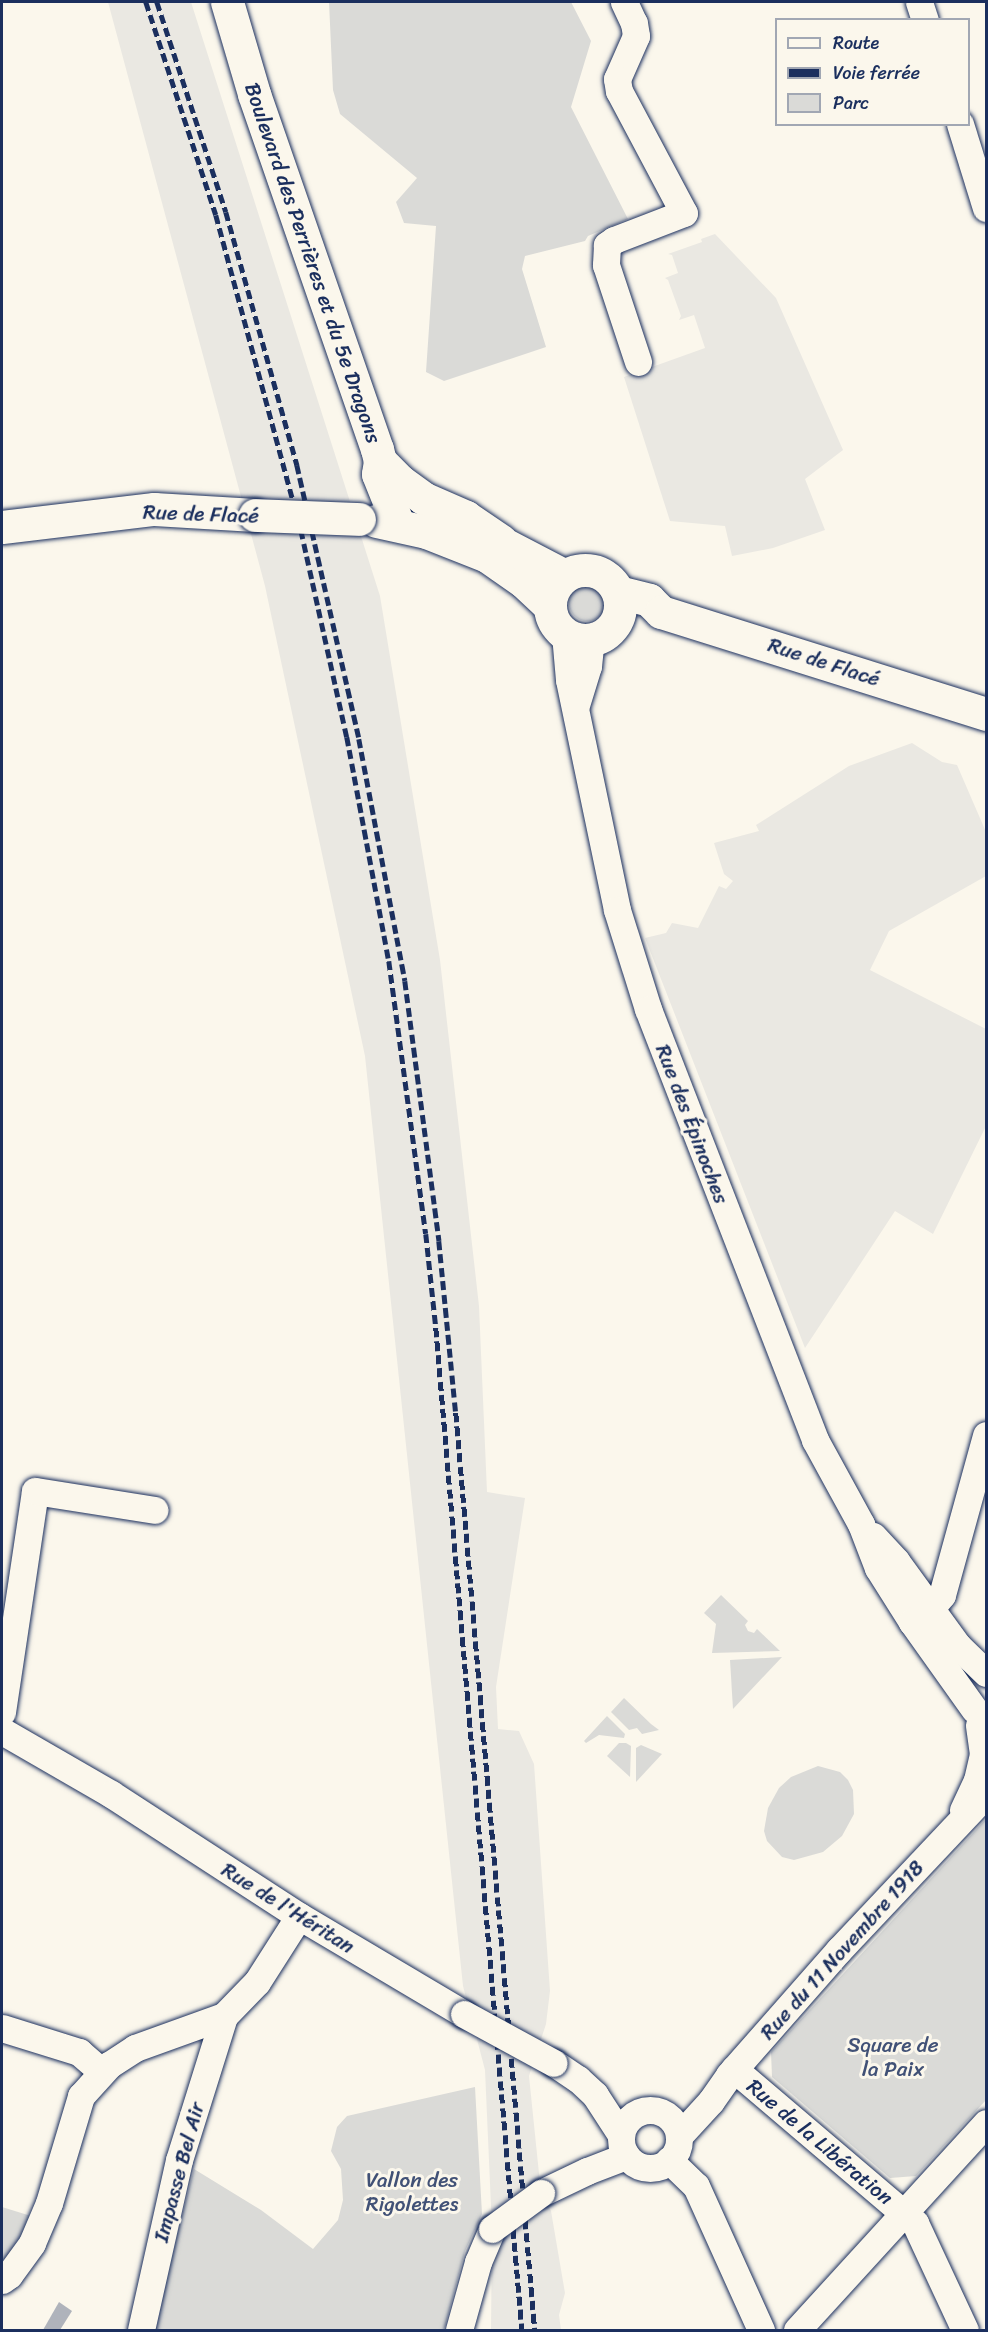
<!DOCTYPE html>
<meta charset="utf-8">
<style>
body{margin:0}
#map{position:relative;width:988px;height:2332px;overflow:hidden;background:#fbf7ec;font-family:Sriracha,sans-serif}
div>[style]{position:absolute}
.built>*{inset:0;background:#eae8e2}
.green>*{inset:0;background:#dadad7}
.round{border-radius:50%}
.water>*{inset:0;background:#afb3bb}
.roads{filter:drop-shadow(0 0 2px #1b2f5e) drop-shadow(0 0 2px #1b2f5e)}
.minor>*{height:27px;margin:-13.5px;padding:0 13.5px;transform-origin:13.5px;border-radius:13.5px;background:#fbf7ec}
.minor>.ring{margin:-13.5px;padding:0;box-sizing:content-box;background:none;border:27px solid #fbf7ec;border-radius:50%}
.major>*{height:33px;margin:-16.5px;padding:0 16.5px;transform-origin:16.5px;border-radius:16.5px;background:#fbf7ec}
.major>.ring{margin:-16.5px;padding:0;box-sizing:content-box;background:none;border:33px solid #fbf7ec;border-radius:50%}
.rail>*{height:4.5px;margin-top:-2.25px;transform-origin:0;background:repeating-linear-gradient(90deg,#1b2f5e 0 9px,transparent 0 13.5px)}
.bridges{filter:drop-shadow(0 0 2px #1b2f5e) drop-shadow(0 0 2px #1b2f5e)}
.minor-bridge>*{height:27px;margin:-13.5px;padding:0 13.5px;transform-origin:13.5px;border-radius:13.5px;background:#fbf7ec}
.major-bridge>*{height:33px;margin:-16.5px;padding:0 16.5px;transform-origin:16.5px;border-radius:16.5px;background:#fbf7ec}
span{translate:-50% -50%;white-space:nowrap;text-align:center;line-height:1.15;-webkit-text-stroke:6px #fbf7ec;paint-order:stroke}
.street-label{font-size:21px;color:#1b2f5e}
.park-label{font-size:21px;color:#415176}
.frame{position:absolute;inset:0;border:3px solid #1b2f5e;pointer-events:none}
.legend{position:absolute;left:775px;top:18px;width:195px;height:108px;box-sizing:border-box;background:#fbf7ec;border:2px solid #a1a7b3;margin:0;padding:8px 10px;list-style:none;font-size:18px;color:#1b2f5e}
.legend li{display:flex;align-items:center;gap:12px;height:30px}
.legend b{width:30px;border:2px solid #a1a7b3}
</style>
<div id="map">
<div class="built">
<div style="clip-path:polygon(108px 2px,191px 2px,380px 596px,440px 960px,479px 1306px,487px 1492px,525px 1498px,496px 1687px,498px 1729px,519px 1731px,534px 1764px,550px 1991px,546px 2024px,529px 2076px,541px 2193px,551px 2211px,565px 2293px,559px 2315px,561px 2330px,491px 2330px,492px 2229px,485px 2070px,463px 1986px,365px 1056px,265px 586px)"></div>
<div style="clip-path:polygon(715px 234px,776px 298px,843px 450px,805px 479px,825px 530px,773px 548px,732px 556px,725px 526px,670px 521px,624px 377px,705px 348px,694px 315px,679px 320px,681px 316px,668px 280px,665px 278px,678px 273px,672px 255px,668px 254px,702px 242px,701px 239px)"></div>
<div style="clip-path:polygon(912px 743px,942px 762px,957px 765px,986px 832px,986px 876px,889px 931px,870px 970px,986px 1029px,986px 1126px,933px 1234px,895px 1211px,805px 1348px,645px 938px,666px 933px,672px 923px,698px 928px,719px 886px,726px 889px,733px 881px,724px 874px,714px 843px,759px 831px,756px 825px,849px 766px)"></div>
</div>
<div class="green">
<div style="clip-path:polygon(329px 2px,571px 2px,591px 41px,571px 107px,628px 219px,588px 236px,585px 241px,525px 256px,522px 269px,546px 347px,444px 381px,426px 372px,436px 226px,404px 223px,396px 202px,417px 178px,340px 114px,333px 90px)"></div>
<div class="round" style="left:569px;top:585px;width:36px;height:36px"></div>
<div style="clip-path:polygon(721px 1595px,748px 1621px,745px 1625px,748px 1631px,754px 1633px,757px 1629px,780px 1651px,712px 1653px,716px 1624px,704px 1613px)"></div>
<div style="clip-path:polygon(782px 1657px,733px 1709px,730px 1660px)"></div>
<div style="clip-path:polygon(624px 1698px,651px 1724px,659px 1730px,642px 1734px,637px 1728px,629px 1730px,611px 1712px)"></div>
<div style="clip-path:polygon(607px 1716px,625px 1734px,624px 1738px,599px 1735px,586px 1743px,584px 1741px)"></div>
<div style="clip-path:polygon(619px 1743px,626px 1743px,631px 1746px,630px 1777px,607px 1756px)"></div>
<div style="clip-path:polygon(641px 1745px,662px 1754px,636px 1782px,636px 1748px)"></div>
<div style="clip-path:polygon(818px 1766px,840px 1772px,848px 1780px,853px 1790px,854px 1814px,842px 1836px,823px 1852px,794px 1860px,782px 1857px,767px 1841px,764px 1831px,768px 1808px,779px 1788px,791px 1777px)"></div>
<div style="clip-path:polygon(986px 1819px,986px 2100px,916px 2176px,890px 2178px,772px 2077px,771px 2052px)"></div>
<div style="clip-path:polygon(475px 2087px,482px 2214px,465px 2251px,444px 2330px,153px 2330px,194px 2169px,261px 2210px,313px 2249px,338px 2220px,343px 2200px,341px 2169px,331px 2151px,337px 2127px,347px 2116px)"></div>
<div style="clip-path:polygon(2px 2207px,31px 2216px,12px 2252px,2px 2261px)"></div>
</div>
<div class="water">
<div style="clip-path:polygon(59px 2302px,72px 2311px,60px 2330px,43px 2330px)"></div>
</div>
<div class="roads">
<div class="minor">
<div style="left:624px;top:2px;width:23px;rotate:65deg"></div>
<div style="left:634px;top:23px;width:13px;rotate:81deg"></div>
<div style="left:636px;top:36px;width:47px;rotate:113.8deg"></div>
<div style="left:617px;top:79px;width:12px;rotate:81deg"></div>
<div style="left:619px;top:91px;width:138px;rotate:62deg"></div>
<div style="left:684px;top:213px;width:75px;rotate:158.9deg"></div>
<div style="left:614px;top:240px;width:9px;rotate:144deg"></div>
<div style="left:607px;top:245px;width:20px;rotate:93deg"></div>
<div style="left:606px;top:265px;width:102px;rotate:71.7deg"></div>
<div style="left:919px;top:2px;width:19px;rotate:72deg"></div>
<div style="left:960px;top:124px;width:88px;rotate:72.8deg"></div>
<div style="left:565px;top:634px;width:46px;rotate:85deg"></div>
<div style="left:569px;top:680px;width:235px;rotate:78.2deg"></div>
<div style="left:617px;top:910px;width:104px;rotate:72.6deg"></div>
<div style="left:648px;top:1009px;width:462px;rotate:68.8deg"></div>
<div style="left:815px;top:1440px;width:96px;rotate:61.3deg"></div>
<div style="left:861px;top:1524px;width:47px;rotate:68.9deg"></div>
<div style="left:878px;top:1568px;width:64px;rotate:57.8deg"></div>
<div style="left:912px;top:1622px;width:107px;rotate:54.5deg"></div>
<div style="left:576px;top:705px;width:41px;rotate:-72.9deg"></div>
<div style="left:588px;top:666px;width:27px;rotate:-84deg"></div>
<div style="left:873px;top:1536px;width:34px;rotate:47deg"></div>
<div style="left:896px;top:1561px;width:105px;rotate:53.9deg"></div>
<div style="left:958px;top:1646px;width:39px;rotate:44deg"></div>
<div style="left:912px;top:1622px;width:24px;rotate:-36deg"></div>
<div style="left:931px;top:1608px;width:17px;rotate:-50deg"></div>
<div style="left:942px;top:1595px;width:166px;rotate:-74.6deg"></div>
<div style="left:2px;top:1712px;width:223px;rotate:-81.5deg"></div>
<div style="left:35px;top:1491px;width:121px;rotate:9deg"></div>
<div style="left:2px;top:1731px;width:126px;rotate:30deg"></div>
<div style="left:111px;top:1794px;width:224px;rotate:33deg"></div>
<div style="left:299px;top:1916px;width:192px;rotate:30.7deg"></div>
<div style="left:963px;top:1810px;width:33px;rotate:-65deg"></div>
<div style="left:977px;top:1780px;width:27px;rotate:-77deg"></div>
<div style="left:983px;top:1754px;width:29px;rotate:-98deg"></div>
<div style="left:2px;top:2028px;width:81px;rotate:17.3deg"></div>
<div style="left:79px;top:2052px;width:30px;rotate:41deg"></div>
<div style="left:554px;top:2063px;width:29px;rotate:34deg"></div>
<div style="left:578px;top:2079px;width:23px;rotate:43deg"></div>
<div style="left:595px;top:2095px;width:48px;rotate:57deg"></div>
<div style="left:734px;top:2069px;width:238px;rotate:40.4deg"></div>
<div style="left:915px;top:2223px;width:118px;rotate:65deg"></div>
<div class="ring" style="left:621px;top:2110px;width:31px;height:31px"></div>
<div style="left:679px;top:2136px;width:47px;rotate:-47.6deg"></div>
<div style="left:711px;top:2101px;width:32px;rotate:-55deg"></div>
<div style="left:729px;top:2075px;width:167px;rotate:-48.7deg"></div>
<div style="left:839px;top:1950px;width:214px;rotate:-46.7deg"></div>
<div style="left:669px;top:2160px;width:37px;rotate:44deg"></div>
<div style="left:696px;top:2186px;width:158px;rotate:65.7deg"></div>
<div style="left:541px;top:2193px;width:51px;rotate:-25.6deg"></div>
<div style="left:587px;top:2171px;width:42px;rotate:-21deg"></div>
<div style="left:2px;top:2280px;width:9px;rotate:-36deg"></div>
<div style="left:9px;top:2275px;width:39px;rotate:-54deg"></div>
<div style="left:32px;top:2243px;width:43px;rotate:-67deg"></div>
<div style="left:49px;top:2203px;width:112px;rotate:-73.3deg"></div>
<div style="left:81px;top:2096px;width:42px;rotate:-47.9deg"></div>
<div style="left:109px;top:2065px;width:31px;rotate:-33deg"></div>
<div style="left:135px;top:2048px;width:95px;rotate:-19.8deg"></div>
<div style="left:224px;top:2016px;width:47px;rotate:-45.9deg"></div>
<div style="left:257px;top:1982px;width:78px;rotate:-57.5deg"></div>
<div style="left:141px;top:2330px;width:174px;rotate:-77.4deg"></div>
<div style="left:179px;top:2160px;width:151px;rotate:-72.6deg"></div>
<div style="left:459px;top:2330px;width:71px;rotate:-74.4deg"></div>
<div style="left:478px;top:2262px;width:36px;rotate:-67deg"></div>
<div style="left:797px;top:2330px;width:280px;rotate:-47.6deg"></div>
</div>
<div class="major">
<div style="left:227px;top:2px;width:96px;rotate:73.6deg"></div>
<div style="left:254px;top:94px;width:376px;rotate:70.9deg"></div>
<div style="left:377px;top:449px;width:12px;rotate:76deg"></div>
<div style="left:380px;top:461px;width:13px;rotate:99deg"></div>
<div style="left:378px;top:474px;width:54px;rotate:68.2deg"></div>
<div style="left:380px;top:461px;width:28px;rotate:45deg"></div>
<div style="left:400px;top:481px;width:29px;rotate:36deg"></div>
<div style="left:423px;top:498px;width:47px;rotate:23.8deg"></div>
<div style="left:466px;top:517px;width:42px;rotate:34.4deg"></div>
<div style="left:376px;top:521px;width:51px;rotate:12.4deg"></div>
<div style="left:426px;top:532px;width:66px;rotate:21.5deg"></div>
<div style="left:487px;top:556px;width:45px;rotate:35.1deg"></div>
<div style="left:524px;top:582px;width:35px;rotate:43deg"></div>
<div style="left:2px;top:527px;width:153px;rotate:-6.8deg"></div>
<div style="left:154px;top:509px;width:101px;rotate:3.4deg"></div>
<div style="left:494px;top:539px;width:80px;rotate:27.5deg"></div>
<div class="ring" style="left:550px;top:570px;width:37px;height:37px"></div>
<div style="left:618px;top:592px;width:32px;rotate:14deg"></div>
<div style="left:649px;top:600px;width:17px;rotate:45deg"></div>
<div style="left:661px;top:612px;width:341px;rotate:17.4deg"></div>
</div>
</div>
<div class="rail">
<div style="left:146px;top:2px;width:224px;rotate:71.8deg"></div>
<div style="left:216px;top:215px;width:326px;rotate:74.9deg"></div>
<div style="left:301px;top:530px;width:212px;rotate:77.5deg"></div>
<div style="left:347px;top:737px;width:228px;rotate:79.4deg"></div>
<div style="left:389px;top:961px;width:275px;rotate:82.3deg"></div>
<div style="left:426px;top:1234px;width:95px;rotate:83.9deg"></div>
<div style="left:436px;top:1328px;width:1006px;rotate:85.09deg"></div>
<div style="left:157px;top:2px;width:221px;rotate:71.8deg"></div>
<div style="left:226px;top:212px;width:263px;rotate:74.3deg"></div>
<div style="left:297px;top:465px;width:281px;rotate:77.2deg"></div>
<div style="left:359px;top:739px;width:246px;rotate:79.2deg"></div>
<div style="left:405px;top:981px;width:262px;rotate:82.5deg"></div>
<div style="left:439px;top:1241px;width:173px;rotate:84.4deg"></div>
<div style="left:456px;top:1413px;width:920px;rotate:85.08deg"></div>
</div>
<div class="bridges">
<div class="minor-bridge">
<div style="left:464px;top:2014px;width:102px;rotate:28.6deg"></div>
<div style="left:492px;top:2229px;width:61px;rotate:-36.3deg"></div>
</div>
<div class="major-bridge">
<div style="left:255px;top:515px;width:104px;rotate:2.2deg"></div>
</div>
</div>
<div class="street-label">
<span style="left:313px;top:263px;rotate:71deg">Boulevard des Perrières et du 5e Dragons</span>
<span style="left:201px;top:514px;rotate:2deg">Rue de Flacé</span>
<span style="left:824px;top:662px;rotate:18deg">Rue de Flacé</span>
<span style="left:692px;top:1124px;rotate:69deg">Rue des Épinoches</span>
<span style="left:288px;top:1908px;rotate:32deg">Rue de l'Héritan</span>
<span style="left:842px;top:1950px;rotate:-48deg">Rue du 11 Novembre 1918</span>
<span style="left:820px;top:2142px;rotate:40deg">Rue de la Libération</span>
<span style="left:179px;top:2172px;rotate:-75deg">Impasse Bel Air</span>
</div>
<div class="park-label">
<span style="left:893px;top:2057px">Square de<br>la Paix</span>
<span style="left:412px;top:2192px">Vallon des<br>Rigolettes</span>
</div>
<div class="frame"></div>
<ul class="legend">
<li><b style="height:8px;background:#fbf7ec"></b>Route</li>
<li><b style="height:8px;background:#1b2f5e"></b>Voie ferrée</li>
<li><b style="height:16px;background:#dadad7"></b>Parc</li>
</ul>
</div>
